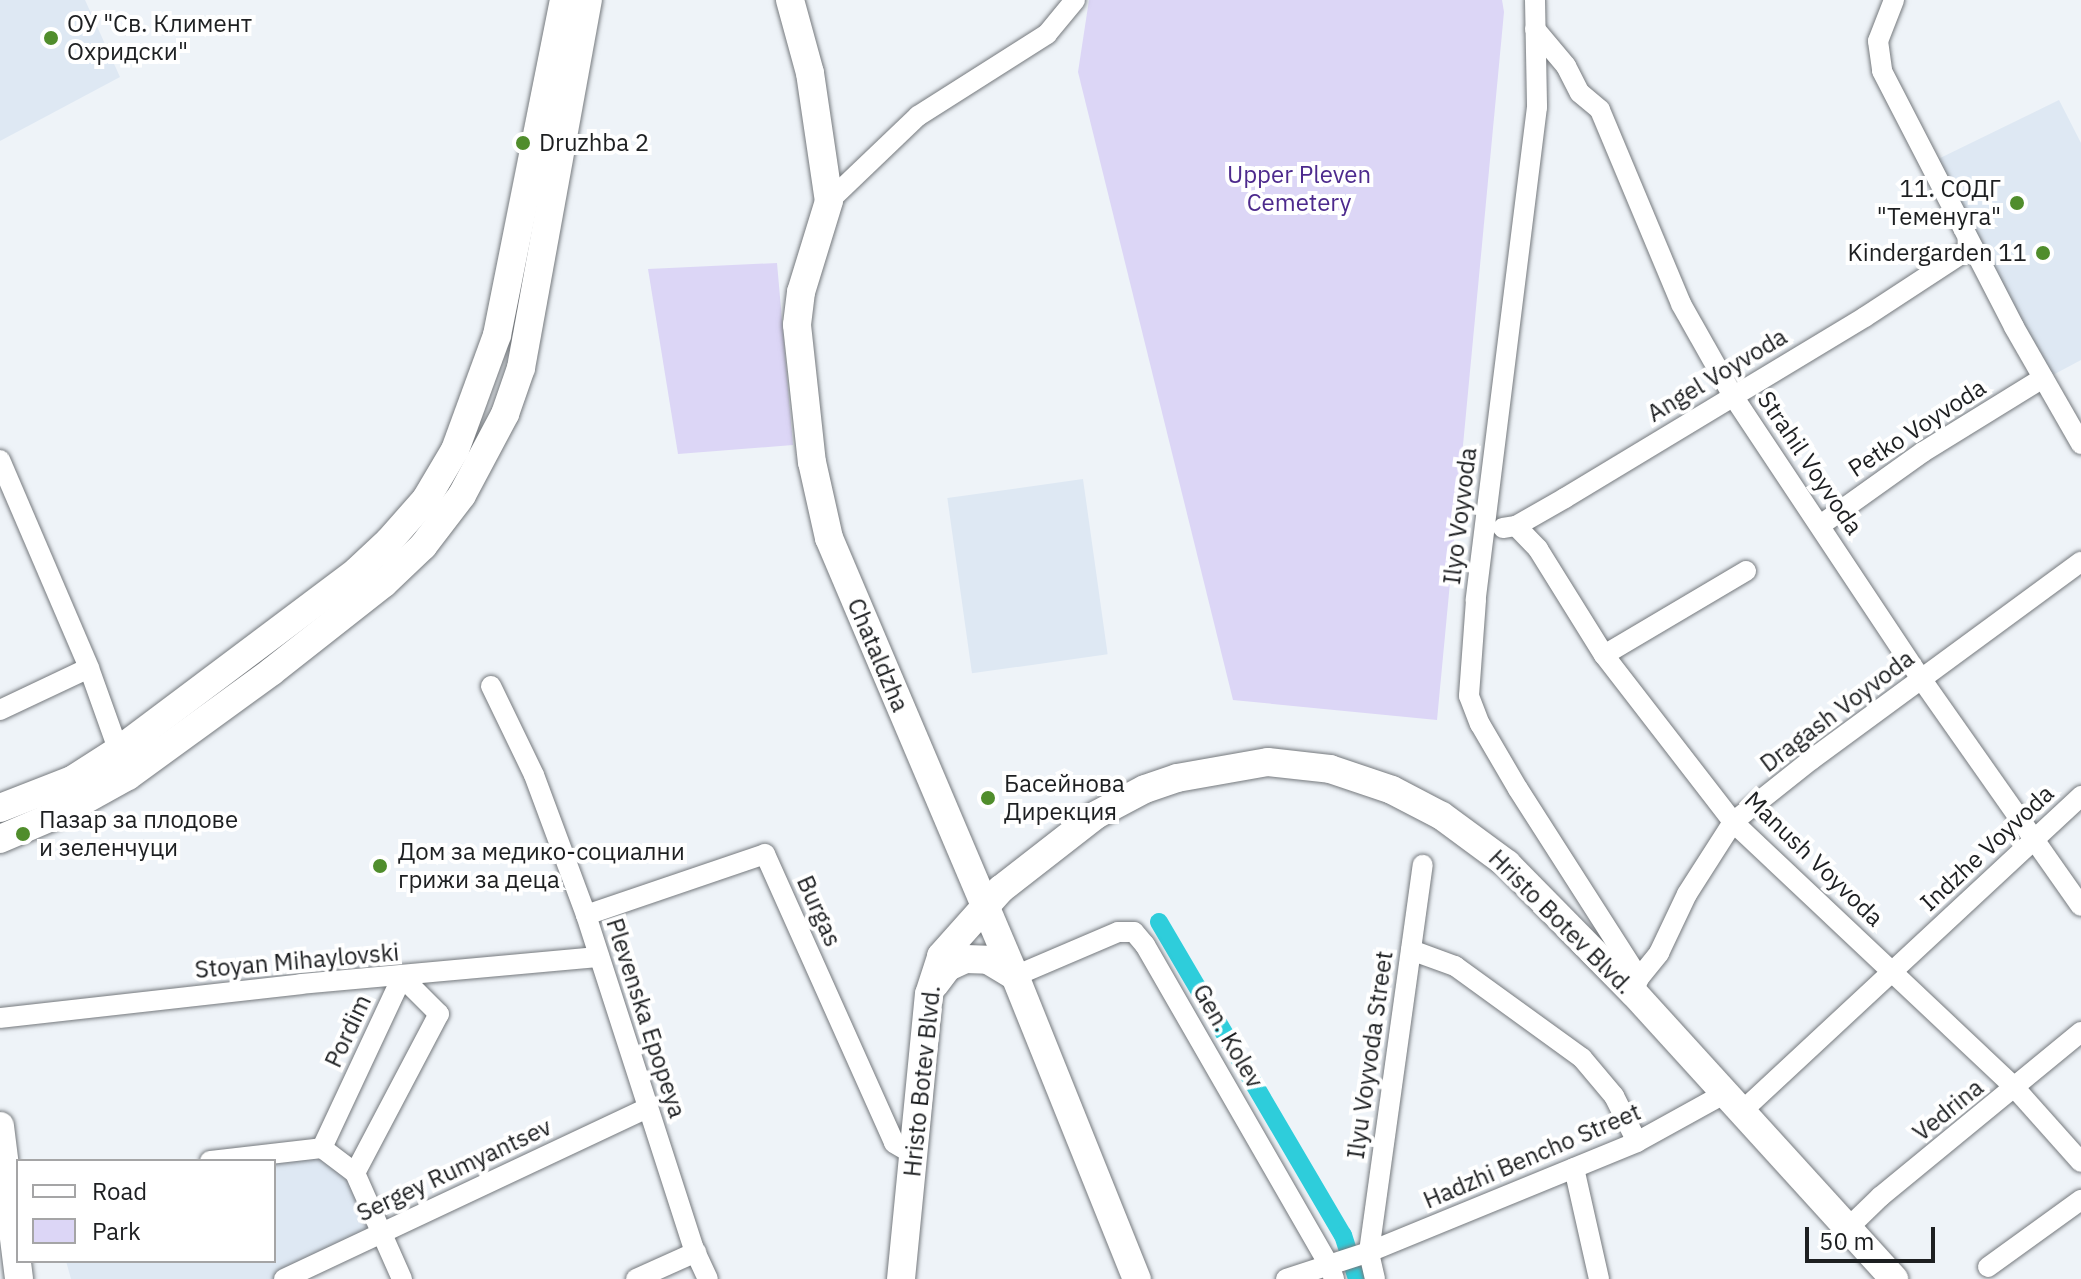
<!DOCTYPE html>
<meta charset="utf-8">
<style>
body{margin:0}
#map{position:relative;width:2081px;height:1279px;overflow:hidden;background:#eef3f8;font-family:"IBM Plex Sans",sans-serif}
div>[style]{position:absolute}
.built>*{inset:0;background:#dee8f3;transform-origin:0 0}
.green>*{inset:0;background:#dcd6f6}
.canal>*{height:18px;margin:-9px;padding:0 9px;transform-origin:9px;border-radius:9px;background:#2ecddb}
.roads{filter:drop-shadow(0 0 2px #75797d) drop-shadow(0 0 2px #75797d)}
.street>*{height:20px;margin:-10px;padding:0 10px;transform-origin:10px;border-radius:10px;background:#fff}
.secondary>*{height:28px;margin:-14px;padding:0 14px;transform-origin:14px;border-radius:14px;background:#fff}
.dots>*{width:22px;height:22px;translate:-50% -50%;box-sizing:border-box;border:4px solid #fff;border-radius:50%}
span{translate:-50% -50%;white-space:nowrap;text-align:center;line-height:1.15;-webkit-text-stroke:8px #fff;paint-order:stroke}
.poi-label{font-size:24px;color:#1d1f21}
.left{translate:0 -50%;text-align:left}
.right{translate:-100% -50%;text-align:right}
.park-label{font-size:24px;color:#4d2a8d}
.street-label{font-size:24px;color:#1d1f21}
.legend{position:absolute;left:16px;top:1159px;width:260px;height:104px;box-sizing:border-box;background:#fff;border:2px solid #a5a5a6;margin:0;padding:10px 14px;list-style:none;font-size:24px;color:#1d1f21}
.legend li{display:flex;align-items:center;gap:16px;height:40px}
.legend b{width:40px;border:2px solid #a5a5a6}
.scale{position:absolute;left:1805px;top:1227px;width:130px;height:36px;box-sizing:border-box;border:4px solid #1d1f21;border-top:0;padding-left:10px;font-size:24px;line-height:28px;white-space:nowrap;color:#1d1f21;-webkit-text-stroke:6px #fff;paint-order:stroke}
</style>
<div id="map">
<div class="built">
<div style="clip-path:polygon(0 0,85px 0,120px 77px,0 141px)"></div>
<div style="clip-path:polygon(2059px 100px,2081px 143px,2081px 360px,2051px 376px,1932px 162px)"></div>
<div style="left:1083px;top:479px;width:177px;height:137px;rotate:82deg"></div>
<div style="clip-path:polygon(322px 1148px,355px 1173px,381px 1234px,284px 1279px,71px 1279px,66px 1261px,274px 1261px,274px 1161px)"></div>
</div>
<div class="green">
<div style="clip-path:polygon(1089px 0,1502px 0,1504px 12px,1437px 720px,1233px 700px,1078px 72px)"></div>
<div style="clip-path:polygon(777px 263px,793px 445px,678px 454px,648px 269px)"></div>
</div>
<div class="canal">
<div style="left:1159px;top:922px;width:363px;rotate:59.6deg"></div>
<div style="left:1343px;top:1235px;width:46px;rotate:72.3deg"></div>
</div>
<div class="roads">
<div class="street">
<div style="left:1535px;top:0;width:107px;rotate:88.9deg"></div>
<div style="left:1537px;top:107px;width:497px;rotate:97.1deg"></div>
<div style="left:1476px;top:600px;width:96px;rotate:94.2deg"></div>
<div style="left:1469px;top:696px;width:30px;rotate:69deg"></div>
<div style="left:1480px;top:724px;width:75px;rotate:59.7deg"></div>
<div style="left:1518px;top:789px;width:224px;rotate:57.4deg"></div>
<div style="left:1639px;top:978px;width:15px;rotate:113deg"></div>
<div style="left:1894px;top:0;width:44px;rotate:111.3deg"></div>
<div style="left:1878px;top:41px;width:30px;rotate:82deg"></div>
<div style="left:1882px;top:71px;width:288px;rotate:62.7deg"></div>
<div style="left:2014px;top:327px;width:135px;rotate:60.2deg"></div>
<div style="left:1535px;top:29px;width:48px;rotate:50deg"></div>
<div style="left:1566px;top:66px;width:30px;rotate:63deg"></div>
<div style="left:1580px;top:93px;width:26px;rotate:40deg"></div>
<div style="left:1600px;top:110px;width:210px;rotate:67.3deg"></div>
<div style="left:1681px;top:304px;width:106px;rotate:60.5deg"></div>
<div style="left:1733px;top:396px;width:341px;rotate:56.4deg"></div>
<div style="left:1922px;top:680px;width:276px;rotate:54.9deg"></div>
<div style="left:829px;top:201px;width:123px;rotate:-43.7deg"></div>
<div style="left:918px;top:116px;width:153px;rotate:-32.4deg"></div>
<div style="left:1047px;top:34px;width:44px;rotate:-50.5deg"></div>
<div style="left:0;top:460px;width:226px;rotate:66.8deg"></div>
<div style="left:89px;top:668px;width:98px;rotate:70.3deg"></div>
<div style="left:1822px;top:524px;width:124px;rotate:-35.5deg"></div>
<div style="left:1923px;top:452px;width:141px;rotate:-31.7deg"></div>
<div style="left:1516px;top:526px;width:32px;rotate:46deg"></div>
<div style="left:1538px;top:549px;width:125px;rotate:58.1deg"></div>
<div style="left:1604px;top:655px;width:211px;rotate:52.3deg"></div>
<div style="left:1733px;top:822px;width:388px;rotate:43.3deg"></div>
<div style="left:2015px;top:1088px;width:99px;rotate:48.3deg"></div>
<div style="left:1503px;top:528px;width:13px;rotate:-9deg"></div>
<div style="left:1516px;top:526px;width:56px;rotate:-29.7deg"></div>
<div style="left:1565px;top:498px;width:350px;rotate:-31.1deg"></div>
<div style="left:1865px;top:317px;width:128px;rotate:-33.2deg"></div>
<div style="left:1604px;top:655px;width:165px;rotate:-30.6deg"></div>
<div style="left:491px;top:686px;width:99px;rotate:64.2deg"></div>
<div style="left:534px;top:775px;width:149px;rotate:69.6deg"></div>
<div style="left:586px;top:915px;width:349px;rotate:72.1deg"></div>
<div style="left:693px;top:1247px;width:35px;rotate:65deg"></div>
<div style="left:0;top:710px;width:98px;rotate:-25.3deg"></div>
<div style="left:586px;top:915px;width:189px;rotate:-18.8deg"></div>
<div style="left:765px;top:854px;width:316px;rotate:65.9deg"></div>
<div style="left:894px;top:1143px;width:22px;rotate:30deg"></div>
<div style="left:1411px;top:950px;width:47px;rotate:20deg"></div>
<div style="left:1455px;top:966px;width:157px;rotate:35.9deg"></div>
<div style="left:1582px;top:1058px;width:50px;rotate:49.9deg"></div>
<div style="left:1614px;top:1096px;width:51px;rotate:63.4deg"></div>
<div style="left:1015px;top:976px;width:112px;rotate:-23.1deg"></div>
<div style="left:1118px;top:932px;width:16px"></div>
<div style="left:1134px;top:932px;width:17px;rotate:50deg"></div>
<div style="left:1145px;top:945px;width:369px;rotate:60.1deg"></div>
<div style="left:1329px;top:1265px;width:15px;rotate:70deg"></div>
<div style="left:1639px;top:978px;width:32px;rotate:-51deg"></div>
<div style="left:1659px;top:953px;width:65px;rotate:-64.6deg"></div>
<div style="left:1687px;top:894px;width:85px;rotate:-57.4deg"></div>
<div style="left:1733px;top:822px;width:100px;rotate:-38.5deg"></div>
<div style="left:1811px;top:760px;width:335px;rotate:-36.3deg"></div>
<div style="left:0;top:1018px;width:303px;rotate:-6.4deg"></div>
<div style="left:301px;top:984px;width:299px;rotate:-5.2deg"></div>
<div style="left:1740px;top:1113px;width:466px;rotate:-42.9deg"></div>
<div style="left:210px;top:1161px;width:113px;rotate:-6.6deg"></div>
<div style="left:1574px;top:1168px;width:114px;rotate:77.3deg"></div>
<div style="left:355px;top:1173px;width:180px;rotate:-62.2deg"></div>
<div style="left:439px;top:1014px;width:52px;rotate:-135deg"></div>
<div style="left:402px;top:977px;width:189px;rotate:115.1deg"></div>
<div style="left:322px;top:1148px;width:41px;rotate:37.1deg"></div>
<div style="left:355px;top:1173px;width:116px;rotate:66.1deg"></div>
<div style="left:1848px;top:1228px;width:45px;rotate:-44.1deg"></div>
<div style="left:1880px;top:1197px;width:260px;rotate:-39.4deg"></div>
<div style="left:1988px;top:1267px;width:115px;rotate:-35.8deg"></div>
<div style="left:284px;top:1279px;width:401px;rotate:-25.2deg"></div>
<div style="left:636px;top:1279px;width:66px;rotate:-24.2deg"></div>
<div style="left:1286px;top:1279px;width:87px;rotate:-18deg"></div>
<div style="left:1369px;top:1252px;width:290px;rotate:-22.3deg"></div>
<div style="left:1637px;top:1142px;width:97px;rotate:-28.9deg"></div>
<div style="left:1375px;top:1279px;width:28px;rotate:-103deg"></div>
<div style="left:1369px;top:1252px;width:391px;rotate:-82.1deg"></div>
</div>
<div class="secondary">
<div style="left:790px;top:0;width:76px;rotate:74.7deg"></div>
<div style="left:810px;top:73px;width:129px;rotate:81.6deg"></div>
<div style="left:829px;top:201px;width:95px;rotate:107.1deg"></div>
<div style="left:801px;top:292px;width:33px;rotate:97deg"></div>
<div style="left:797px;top:325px;width:138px;rotate:83.8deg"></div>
<div style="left:812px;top:462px;width:78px;rotate:77.4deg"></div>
<div style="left:829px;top:538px;width:476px;rotate:67deg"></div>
<div style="left:1015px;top:976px;width:327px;rotate:68.1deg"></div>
<div style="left:0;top:808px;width:77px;rotate:-21.3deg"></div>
<div style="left:72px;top:780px;width:56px;rotate:-32.6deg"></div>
<div style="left:119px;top:750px;width:298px;rotate:-36.9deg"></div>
<div style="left:357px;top:571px;width:44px;rotate:-43.2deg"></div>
<div style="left:389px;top:541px;width:56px;rotate:-48.6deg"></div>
<div style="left:426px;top:499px;width:57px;rotate:-59.4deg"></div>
<div style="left:455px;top:450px;width:122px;rotate:-69.9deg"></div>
<div style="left:497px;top:335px;width:342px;rotate:-78.7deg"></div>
<div style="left:0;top:839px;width:69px;rotate:-23.2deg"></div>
<div style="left:63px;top:812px;width:74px;rotate:-29deg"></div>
<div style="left:128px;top:776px;width:177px;rotate:-36deg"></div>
<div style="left:271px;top:672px;width:144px;rotate:-38.2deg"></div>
<div style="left:384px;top:583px;width:54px;rotate:-43.5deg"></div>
<div style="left:423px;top:546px;width:64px;rotate:-52.6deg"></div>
<div style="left:462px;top:495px;width:92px;rotate:-62deg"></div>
<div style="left:505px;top:414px;width:49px;rotate:-70.8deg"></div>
<div style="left:521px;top:368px;width:374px;rotate:-79.7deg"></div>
<div style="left:935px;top:984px;width:21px;rotate:-53deg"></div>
<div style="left:948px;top:967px;width:19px;rotate:-25deg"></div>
<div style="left:965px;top:959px;width:23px;rotate:2deg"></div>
<div style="left:988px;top:960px;width:31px;rotate:31deg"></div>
<div style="left:0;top:1126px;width:154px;rotate:82.9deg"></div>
<div style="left:901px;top:1279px;width:286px;rotate:-84.4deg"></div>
<div style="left:929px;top:994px;width:40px;rotate:-72deg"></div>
<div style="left:941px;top:956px;width:90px;rotate:-48.2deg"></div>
<div style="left:1001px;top:889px;width:120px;rotate:-37.9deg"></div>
<div style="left:1096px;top:815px;width:55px;rotate:-28deg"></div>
<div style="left:1145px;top:789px;width:34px;rotate:-19deg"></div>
<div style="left:1177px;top:778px;width:92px;rotate:-10deg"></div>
<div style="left:1268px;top:762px;width:62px;rotate:6.4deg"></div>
<div style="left:1330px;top:769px;width:65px;rotate:18.7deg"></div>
<div style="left:1392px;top:790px;width:56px;rotate:27.5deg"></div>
<div style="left:1442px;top:816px;width:81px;rotate:36.4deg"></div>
<div style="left:1507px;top:864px;width:180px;rotate:45.5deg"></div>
<div style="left:1633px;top:992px;width:388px;rotate:47.7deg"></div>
</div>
</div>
<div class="dots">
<div style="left:51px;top:38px;background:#508d2c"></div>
<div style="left:523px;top:143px;background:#508d2c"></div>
<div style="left:2017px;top:203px;background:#508d2c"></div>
<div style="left:2043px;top:253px;background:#508d2c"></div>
<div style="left:988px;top:798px;background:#508d2c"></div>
<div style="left:23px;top:834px;background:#508d2c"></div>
<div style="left:380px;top:866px;background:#508d2c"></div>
</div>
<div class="poi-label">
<span class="left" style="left:67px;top:38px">ОУ "Св. Климент<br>Охридски"</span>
<span class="left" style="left:539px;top:143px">Druzhba 2</span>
<span class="right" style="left:2001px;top:203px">11. СОДГ<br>"Теменуга"</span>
<span class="right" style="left:2027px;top:253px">Kindergarden 11</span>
<span class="left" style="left:1004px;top:798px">Басейнова<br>Дирекция</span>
<span class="left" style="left:39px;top:834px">Пазар за плодове<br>и зеленчуци</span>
<span class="left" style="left:398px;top:866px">Дом за медико-социални<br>грижи за деца</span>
</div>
<div class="park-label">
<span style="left:1299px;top:189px">Upper Pleven<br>Cemetery</span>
</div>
<div class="street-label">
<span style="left:1717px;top:375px;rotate:-31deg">Angel Voyvoda</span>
<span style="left:1917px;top:428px;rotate:-33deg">Petko Voyvoda</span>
<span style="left:1810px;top:463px;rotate:56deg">Strahil Voyvoda</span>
<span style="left:1460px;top:516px;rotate:-83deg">Ilyo Voyvoda</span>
<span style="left:878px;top:655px;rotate:67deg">Chataldzha</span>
<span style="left:1837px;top:711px;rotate:-37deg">Dragash Voyvoda</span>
<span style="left:1987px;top:848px;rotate:-43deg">Indzhe Voyvoda</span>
<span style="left:1814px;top:859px;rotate:44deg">Manush Voyvoda</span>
<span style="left:819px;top:911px;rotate:66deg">Burgas</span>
<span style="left:1561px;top:922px;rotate:45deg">Hristo Botev Blvd.</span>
<span style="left:297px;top:961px;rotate:-5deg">Stoyan Mihaylovski</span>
<span style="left:646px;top:1018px;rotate:72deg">Plevenska Epopeya</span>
<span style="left:348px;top:1031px;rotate:-65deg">Pordim</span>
<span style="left:1228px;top:1036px;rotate:60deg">Gen. Kolev</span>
<span style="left:1370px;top:1055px;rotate:-82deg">Ilyu Voyvoda Street</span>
<span style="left:922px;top:1081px;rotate:-84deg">Hristo Botev Blvd.</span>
<span style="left:1948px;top:1110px;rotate:-39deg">Vedrina</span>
<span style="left:1532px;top:1156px;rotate:-23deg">Hadzhi Bencho Street</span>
<span style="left:454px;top:1170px;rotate:-25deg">Sergey Rumyantsev</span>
</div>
<ul class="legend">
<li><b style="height:10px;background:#fff"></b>Road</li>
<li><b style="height:22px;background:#dcd6f6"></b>Park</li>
</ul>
<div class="scale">50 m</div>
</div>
